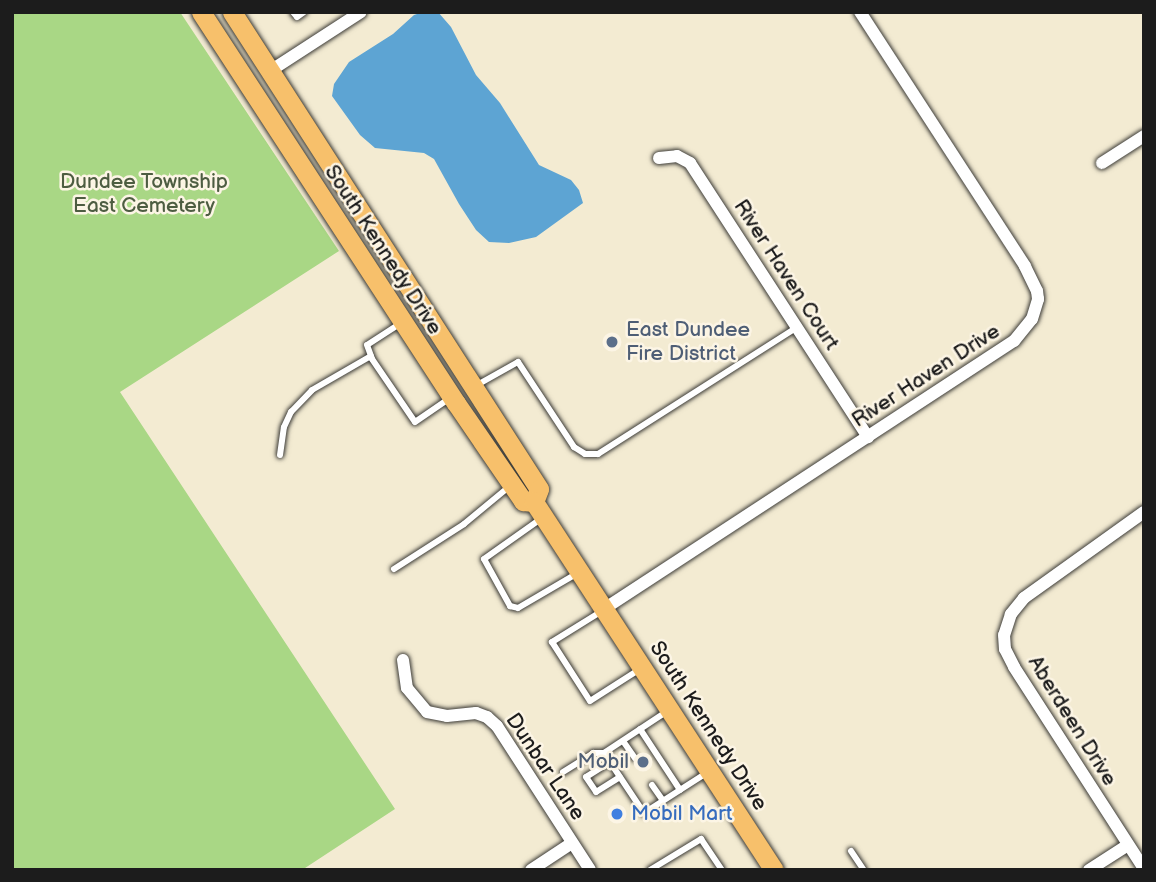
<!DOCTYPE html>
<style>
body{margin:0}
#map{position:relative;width:1156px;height:882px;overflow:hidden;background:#f3ebd2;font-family:"Balsamiq Sans",sans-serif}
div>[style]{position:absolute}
.green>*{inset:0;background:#a9d785}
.water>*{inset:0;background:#5da4d3}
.roads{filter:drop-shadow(0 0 2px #3c3b37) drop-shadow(0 0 2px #3c3b37)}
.lane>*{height:6px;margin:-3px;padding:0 3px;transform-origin:3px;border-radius:3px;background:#fff}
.street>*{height:12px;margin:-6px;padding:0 6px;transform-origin:6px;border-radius:6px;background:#fff}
.primary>*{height:19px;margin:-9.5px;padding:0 9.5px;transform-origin:9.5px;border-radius:9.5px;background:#f7c06b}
.dots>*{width:19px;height:19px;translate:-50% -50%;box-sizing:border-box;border:4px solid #fcf5e5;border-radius:50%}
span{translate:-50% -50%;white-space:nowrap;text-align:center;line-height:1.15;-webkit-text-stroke:5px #fcf5e5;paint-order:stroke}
.park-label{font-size:21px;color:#4d5d41}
.street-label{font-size:21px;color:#1c1c1c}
.service-label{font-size:21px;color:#4e5e75}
.left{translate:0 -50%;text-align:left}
.right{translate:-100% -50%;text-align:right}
.shop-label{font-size:21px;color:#366cbe}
.frame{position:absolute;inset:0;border:14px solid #1c1c1c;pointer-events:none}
</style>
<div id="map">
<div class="green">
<div style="clip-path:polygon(12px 12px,180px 12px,339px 251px,120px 392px,395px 809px,302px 870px,12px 870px)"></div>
</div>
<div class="water">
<div style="clip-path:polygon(423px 12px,438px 12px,451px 27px,476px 75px,500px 103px,539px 165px,571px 180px,579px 190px,583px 203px,536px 237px,509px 243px,489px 242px,476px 230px,459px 204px,434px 159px,424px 153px,375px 148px,360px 135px,332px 96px,334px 84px,349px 62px,393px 34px,414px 15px)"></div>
</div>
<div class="roads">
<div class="lane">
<div style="left:293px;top:12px;width:6px;rotate:51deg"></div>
<div style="left:297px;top:17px;width:9px;rotate:-36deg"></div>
<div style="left:401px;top:323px;width:40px;rotate:147.1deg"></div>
<div style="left:367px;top:345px;width:15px;rotate:70deg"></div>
<div style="left:372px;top:359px;width:76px;rotate:55.7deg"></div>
<div style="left:415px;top:422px;width:42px;rotate:-34.4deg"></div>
<div style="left:477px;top:385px;width:47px;rotate:-29.3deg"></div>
<div style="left:518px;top:362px;width:102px;rotate:56.6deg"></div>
<div style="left:574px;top:447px;width:13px;rotate:32deg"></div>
<div style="left:585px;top:454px;width:13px"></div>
<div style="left:598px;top:454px;width:236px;rotate:-32.5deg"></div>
<div style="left:280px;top:455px;width:28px;rotate:-82deg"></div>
<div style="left:284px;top:427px;width:17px;rotate:-65deg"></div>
<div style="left:291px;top:412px;width:30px;rotate:-46deg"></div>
<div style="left:312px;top:390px;width:68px;rotate:-30deg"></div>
<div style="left:542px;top:518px;width:71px;rotate:144.7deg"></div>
<div style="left:484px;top:559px;width:54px;rotate:61deg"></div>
<div style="left:510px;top:606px;width:8px;rotate:14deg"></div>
<div style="left:518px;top:608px;width:69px;rotate:-30.3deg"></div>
<div style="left:394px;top:569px;width:83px;rotate:-32.7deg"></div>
<div style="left:464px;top:524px;width:60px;rotate:-39.6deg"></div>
<div style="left:602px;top:611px;width:59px;rotate:148.2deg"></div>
<div style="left:552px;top:642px;width:70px;rotate:57.2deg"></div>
<div style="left:590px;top:701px;width:59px;rotate:-32.6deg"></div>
<div style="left:666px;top:712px;width:74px;rotate:146.5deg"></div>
<div style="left:604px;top:753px;width:72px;rotate:56.3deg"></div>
<div style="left:644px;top:813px;width:76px;rotate:-32.6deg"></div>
<div style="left:640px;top:729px;width:73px;rotate:56.7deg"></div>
<div style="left:623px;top:741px;width:21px;rotate:55deg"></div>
<div style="left:610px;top:762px;width:28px;rotate:148deg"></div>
<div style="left:586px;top:777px;width:18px;rotate:56deg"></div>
<div style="left:596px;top:792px;width:28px;rotate:-32deg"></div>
<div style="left:563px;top:772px;width:36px;rotate:-32deg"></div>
<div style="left:593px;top:753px;width:11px"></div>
<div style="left:652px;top:785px;width:19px;rotate:55deg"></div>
<div style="left:851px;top:851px;width:23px;rotate:56deg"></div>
<div style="left:650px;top:870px;width:60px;rotate:-31.3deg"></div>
<div style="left:701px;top:839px;width:37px;rotate:56deg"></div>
</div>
<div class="street">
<div style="left:270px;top:71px;width:108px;rotate:-33deg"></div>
<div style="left:659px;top:158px;width:18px;rotate:-6deg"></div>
<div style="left:677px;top:156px;width:15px;rotate:28deg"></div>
<div style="left:690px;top:163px;width:327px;rotate:57deg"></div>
<div style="left:1102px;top:163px;width:50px;rotate:-32.7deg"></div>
<div style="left:1144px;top:512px;width:148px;rotate:144.4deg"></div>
<div style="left:1024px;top:598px;width:21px;rotate:129deg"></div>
<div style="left:1011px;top:614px;width:22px;rotate:108deg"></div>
<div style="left:1004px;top:635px;width:14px;rotate:86deg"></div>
<div style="left:1005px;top:649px;width:20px;rotate:63deg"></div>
<div style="left:1014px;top:667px;width:240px;rotate:57.2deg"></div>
<div style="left:604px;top:609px;width:490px;rotate:-33.2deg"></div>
<div style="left:1014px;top:341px;width:28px;rotate:-51deg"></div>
<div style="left:1032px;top:319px;width:21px;rotate:-73deg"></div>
<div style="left:1038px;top:299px;width:8px;rotate:-97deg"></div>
<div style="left:1037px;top:291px;width:28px;rotate:-116deg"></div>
<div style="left:1025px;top:266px;width:303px;rotate:-123deg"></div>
<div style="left:403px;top:660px;width:28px;rotate:82deg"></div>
<div style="left:407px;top:688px;width:31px;rotate:50deg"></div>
<div style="left:427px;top:712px;width:20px;rotate:11deg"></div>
<div style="left:447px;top:716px;width:29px;rotate:-6deg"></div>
<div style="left:476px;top:713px;width:12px;rotate:20deg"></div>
<div style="left:487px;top:717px;width:13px;rotate:42deg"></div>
<div style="left:497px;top:726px;width:171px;rotate:57.1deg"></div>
<div style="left:531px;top:870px;width:49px;rotate:-33.4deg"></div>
<div style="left:1089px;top:870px;width:46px;rotate:-32.7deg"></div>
</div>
<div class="primary">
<div style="left:201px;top:12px;width:467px;rotate:56.9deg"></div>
<div style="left:456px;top:403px;width:119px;rotate:55.6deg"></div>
<div style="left:523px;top:501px;width:11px;rotate:5deg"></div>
<div style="left:232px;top:12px;width:567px;rotate:57.23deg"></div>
<div style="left:539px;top:489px;width:14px;rotate:111deg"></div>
<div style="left:534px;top:502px;width:439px;rotate:56.9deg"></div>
</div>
</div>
<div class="dots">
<div style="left:612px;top:342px;background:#5c6f8a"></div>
<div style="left:643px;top:762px;background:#5c6f8a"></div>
<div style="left:617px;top:814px;background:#3f7fe0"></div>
</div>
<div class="park-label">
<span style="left:144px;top:194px">Dundee Township<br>East Cemetery</span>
</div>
<div class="street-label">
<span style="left:383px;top:250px;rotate:57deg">South Kennedy Drive</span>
<span style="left:786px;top:275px;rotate:57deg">River Haven Court</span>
<span style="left:926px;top:376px;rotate:-33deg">River Haven Drive</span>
<span style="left:1072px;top:721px;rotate:58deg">Aberdeen Drive</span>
<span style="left:708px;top:726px;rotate:57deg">South Kennedy Drive</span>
<span style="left:545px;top:767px;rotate:56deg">Dunbar Lane</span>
</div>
<div class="service-label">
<span class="left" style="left:626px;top:342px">East Dundee<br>Fire District</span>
<span class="right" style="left:629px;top:762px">Mobil</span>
</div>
<div class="shop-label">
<span class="left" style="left:631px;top:814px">Mobil Mart</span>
</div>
<div class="frame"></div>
</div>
